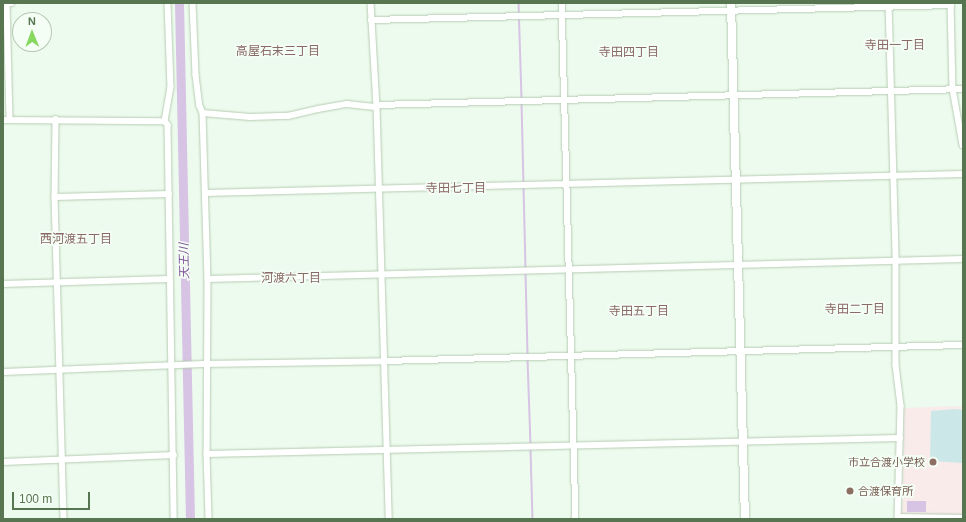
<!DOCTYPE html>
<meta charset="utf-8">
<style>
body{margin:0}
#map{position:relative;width:966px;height:522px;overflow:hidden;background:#edfbee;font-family:Arial,"Noto Sans JP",sans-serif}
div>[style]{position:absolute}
.education>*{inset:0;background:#f8ebea}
.green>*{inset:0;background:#cce7e8}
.water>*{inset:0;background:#d7c3e4;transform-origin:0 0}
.stream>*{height:1.5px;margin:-0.75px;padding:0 0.75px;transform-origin:0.75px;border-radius:0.75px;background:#d7c3e4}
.river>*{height:9px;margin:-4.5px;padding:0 4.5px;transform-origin:4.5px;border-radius:4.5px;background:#d7c3e4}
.roads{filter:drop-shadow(0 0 1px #b6cdb3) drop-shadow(0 0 1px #b6cdb3)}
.street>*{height:5.5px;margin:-2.75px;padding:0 2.75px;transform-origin:2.75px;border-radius:2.75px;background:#fff}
.secondary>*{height:8px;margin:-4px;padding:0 4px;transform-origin:4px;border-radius:4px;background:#fff}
.dots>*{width:11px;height:11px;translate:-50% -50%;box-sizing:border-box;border:2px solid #f4fef5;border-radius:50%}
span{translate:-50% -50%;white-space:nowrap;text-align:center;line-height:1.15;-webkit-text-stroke:3.5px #f4fef5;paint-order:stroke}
.education-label{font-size:11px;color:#785e54}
.right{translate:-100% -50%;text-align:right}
.left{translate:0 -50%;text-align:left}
.neighbourhood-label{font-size:12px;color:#8a6a66}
.water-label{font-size:12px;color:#81579b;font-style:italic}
.frame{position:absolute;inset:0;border:4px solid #587551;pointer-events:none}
.north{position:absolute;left:12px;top:12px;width:40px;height:40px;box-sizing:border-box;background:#f4fef5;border:1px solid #b6c7b3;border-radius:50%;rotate:359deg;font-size:11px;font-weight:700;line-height:16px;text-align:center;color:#587551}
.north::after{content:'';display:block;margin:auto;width:14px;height:18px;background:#86d85f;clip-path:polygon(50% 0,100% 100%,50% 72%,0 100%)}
.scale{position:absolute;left:12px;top:492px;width:78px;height:18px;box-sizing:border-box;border:2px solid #587551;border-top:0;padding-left:5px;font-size:12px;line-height:14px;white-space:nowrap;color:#587551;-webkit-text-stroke:3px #f4fef5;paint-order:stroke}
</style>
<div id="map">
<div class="education">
<div style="clip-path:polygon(953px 406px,963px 407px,963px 516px,902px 516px,904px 408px)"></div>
</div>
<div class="green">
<div style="clip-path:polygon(955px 409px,963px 410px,963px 463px,930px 461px,931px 411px)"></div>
</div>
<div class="water">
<div style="left:907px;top:501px;width:19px;height:11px"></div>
</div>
<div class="stream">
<div style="left:519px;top:3px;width:96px;rotate:88.2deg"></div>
<div style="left:522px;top:103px;width:80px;rotate:88.6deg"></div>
<div style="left:524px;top:187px;width:82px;rotate:88.6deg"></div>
<div style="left:526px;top:273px;width:82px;rotate:88.6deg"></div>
<div style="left:528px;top:359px;width:86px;rotate:88deg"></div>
<div style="left:531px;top:449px;width:70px;rotate:88.4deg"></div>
</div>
<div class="river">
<div style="left:179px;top:3px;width:516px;rotate:88.78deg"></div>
</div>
<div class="roads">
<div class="street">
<div style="left:168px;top:3px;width:84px;rotate:88deg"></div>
<div style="left:171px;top:87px;width:35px;rotate:100deg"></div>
<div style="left:165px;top:121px;width:5px;rotate:53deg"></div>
<div style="left:168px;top:125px;width:394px;rotate:89.1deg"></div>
<div style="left:193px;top:3px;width:72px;rotate:87.6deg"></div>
<div style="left:196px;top:75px;width:31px;rotate:83deg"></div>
<div style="left:200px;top:106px;width:8px;rotate:67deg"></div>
<div style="left:203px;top:113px;width:166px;rotate:88.3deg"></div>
<div style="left:208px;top:279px;width:175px;rotate:90.3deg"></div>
<div style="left:207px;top:454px;width:65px;rotate:88.2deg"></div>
<div style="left:371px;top:3px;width:104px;rotate:86.7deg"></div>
<div style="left:377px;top:107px;width:412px;rotate:88.3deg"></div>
<div style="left:562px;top:3px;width:516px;rotate:88.45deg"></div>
<div style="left:889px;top:3px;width:257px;rotate:88.4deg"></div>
<div style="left:896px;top:260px;width:105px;rotate:90deg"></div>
<div style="left:896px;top:365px;width:41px;rotate:83deg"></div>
<div style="left:901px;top:406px;width:113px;rotate:91.5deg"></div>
<div style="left:951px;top:3px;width:86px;rotate:88.7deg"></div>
<div style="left:953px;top:89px;width:57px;rotate:79.9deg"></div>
<div style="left:3px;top:4px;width:8px;rotate:-7deg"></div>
<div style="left:7px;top:4px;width:116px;rotate:88.5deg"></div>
<div style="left:371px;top:20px;width:580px;rotate:-1.48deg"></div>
<div style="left:377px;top:105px;width:586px;rotate:-1.56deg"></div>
<div style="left:203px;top:113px;width:47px;rotate:4.9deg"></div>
<div style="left:250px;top:117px;width:38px;rotate:-2deg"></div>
<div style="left:288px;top:116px;width:31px;rotate:-13deg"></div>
<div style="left:318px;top:109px;width:29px;rotate:-10deg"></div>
<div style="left:347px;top:104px;width:30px;rotate:6deg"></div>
<div style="left:56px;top:119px;width:78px;rotate:90.7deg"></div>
<div style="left:55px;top:197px;width:322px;rotate:88.4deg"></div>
<div style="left:3px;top:120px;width:162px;rotate:0.4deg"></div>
<div style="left:205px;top:193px;width:758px;rotate:-1.44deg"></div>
<div style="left:55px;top:197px;width:114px;rotate:-1.5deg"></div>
<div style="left:208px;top:279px;width:755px;rotate:-1.52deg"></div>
<div style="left:3px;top:284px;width:166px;rotate:-1.7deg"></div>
<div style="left:3px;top:372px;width:200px;rotate:-2.3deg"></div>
<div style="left:203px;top:364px;width:182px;rotate:-0.9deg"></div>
<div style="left:385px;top:361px;width:578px;rotate:-1.59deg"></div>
<div style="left:207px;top:454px;width:693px;rotate:-1.32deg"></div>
<div style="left:3px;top:462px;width:171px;rotate:-2.3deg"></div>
<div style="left:899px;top:517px;width:64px;rotate:0.9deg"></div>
</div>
<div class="secondary">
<div style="left:731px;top:3px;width:516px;rotate:88.45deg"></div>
</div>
</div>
<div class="dots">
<div style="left:933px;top:462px;background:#8d6e63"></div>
<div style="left:850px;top:491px;background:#8d6e63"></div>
</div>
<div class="education-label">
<span class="right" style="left:925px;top:462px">市立合渡小学校</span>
<span class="left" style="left:858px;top:491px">合渡保育所</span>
</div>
<div class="neighbourhood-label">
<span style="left:895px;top:46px">寺田一丁目</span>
<span style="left:278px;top:52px">高屋石末三丁目</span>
<span style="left:629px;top:53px">寺田四丁目</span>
<span style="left:456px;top:189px">寺田七丁目</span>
<span style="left:76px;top:240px">西河渡五丁目</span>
<span style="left:291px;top:279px">河渡六丁目</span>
<span style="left:855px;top:310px">寺田二丁目</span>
<span style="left:639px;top:312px">寺田五丁目</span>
</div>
<div class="water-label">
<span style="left:185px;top:261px;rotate:-91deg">天王川</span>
</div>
<div class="frame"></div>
<div class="north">N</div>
<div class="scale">100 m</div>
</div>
